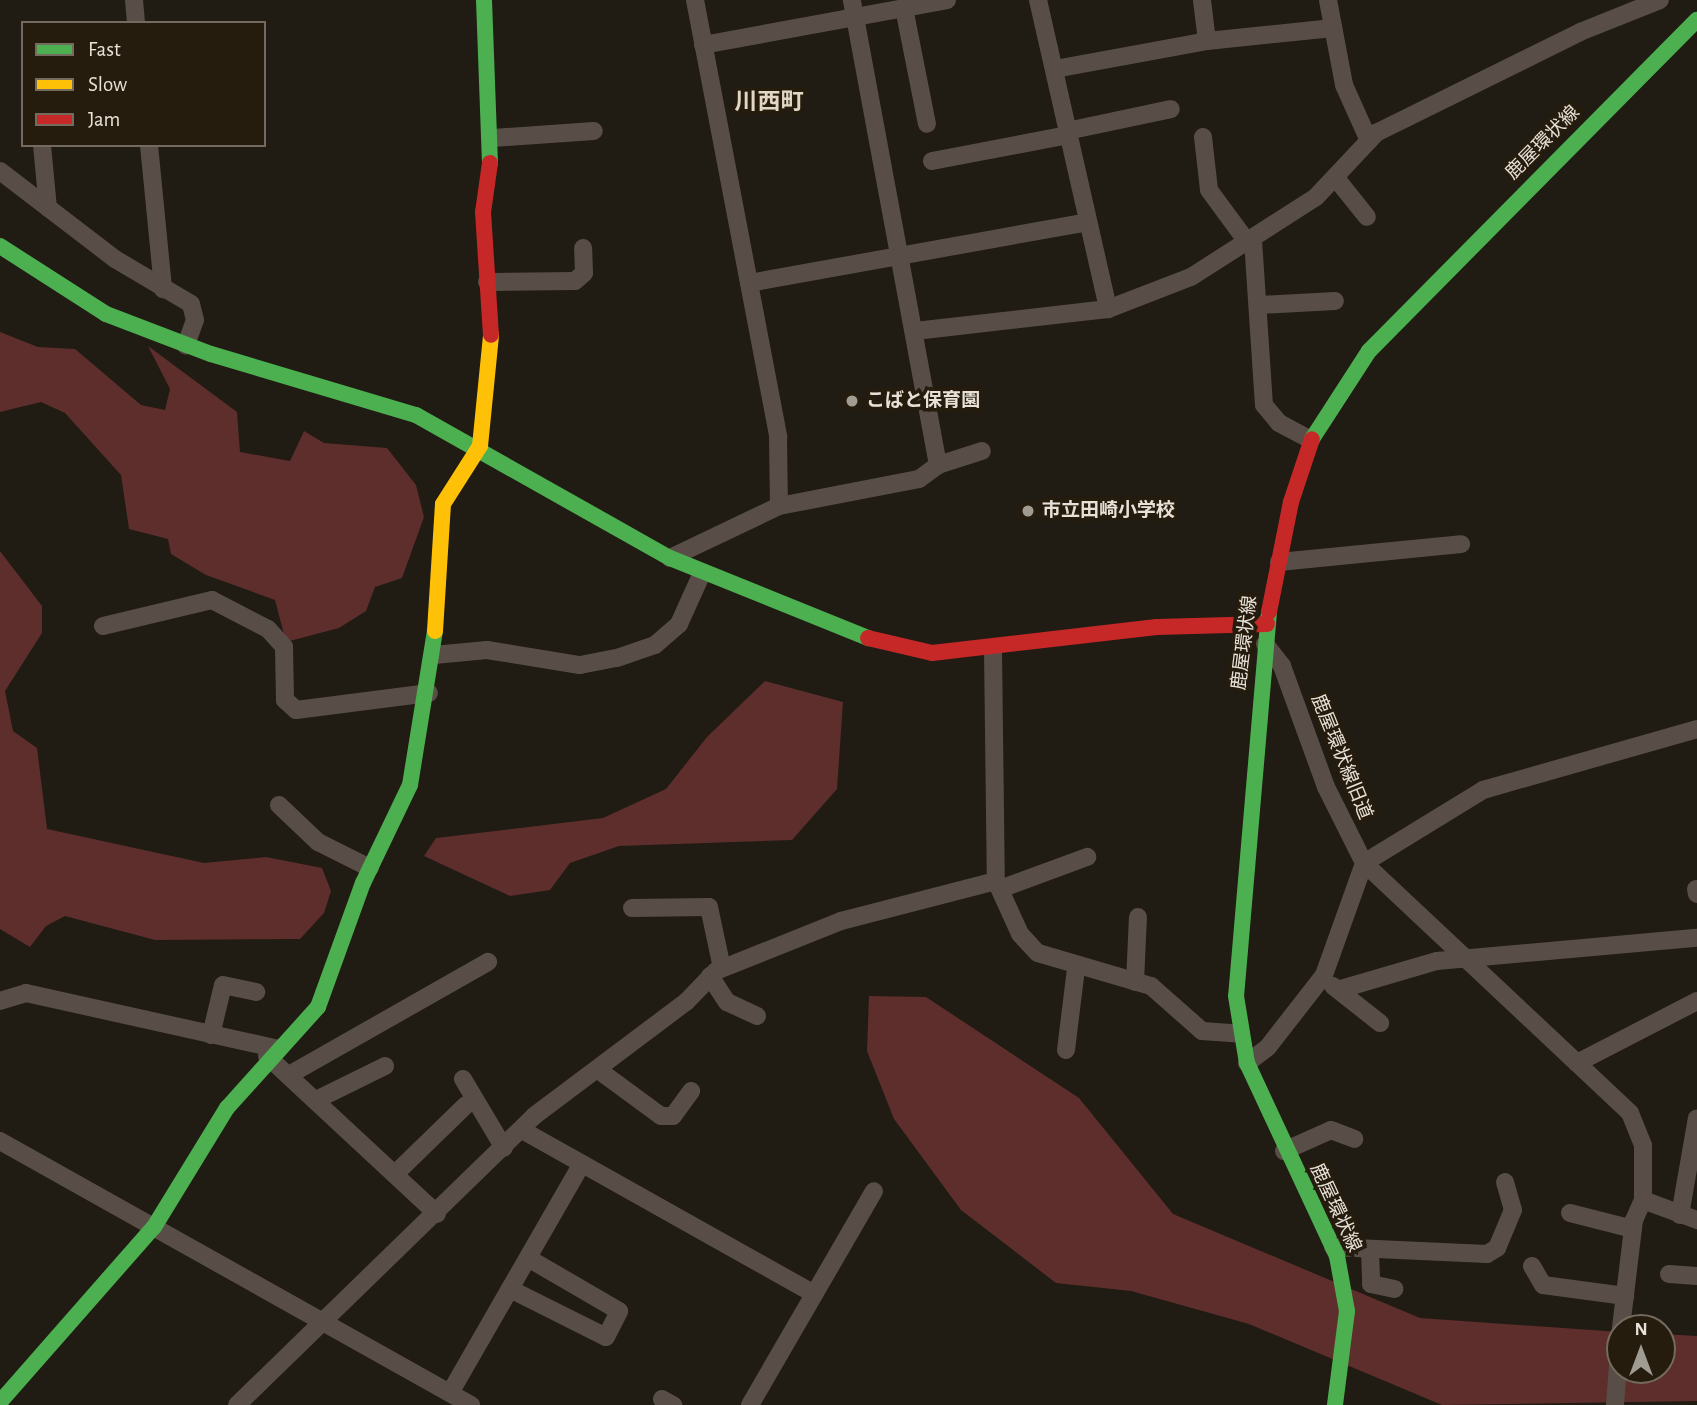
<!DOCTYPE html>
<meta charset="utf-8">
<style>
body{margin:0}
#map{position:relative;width:1697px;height:1405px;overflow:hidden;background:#201b13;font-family:"Alegreya Sans","Noto Sans JP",sans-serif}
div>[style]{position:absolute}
.green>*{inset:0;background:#5d2e2c}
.street>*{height:18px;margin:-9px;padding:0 9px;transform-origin:9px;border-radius:9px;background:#584e47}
.fast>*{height:16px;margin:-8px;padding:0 8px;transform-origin:8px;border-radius:8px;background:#4caf50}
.slow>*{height:16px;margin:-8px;padding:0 8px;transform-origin:8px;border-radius:8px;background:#ffc107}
.jam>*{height:16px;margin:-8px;padding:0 8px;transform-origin:8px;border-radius:8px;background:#c62828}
.dots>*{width:19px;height:19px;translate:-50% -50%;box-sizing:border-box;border:4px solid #251c0e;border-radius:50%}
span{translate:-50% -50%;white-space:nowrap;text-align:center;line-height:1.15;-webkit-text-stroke:7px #251c0e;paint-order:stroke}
.street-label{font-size:19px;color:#e7e1d7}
.poi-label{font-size:19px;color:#e7e1d7;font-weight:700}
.left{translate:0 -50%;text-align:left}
.quarter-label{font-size:23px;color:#e2d6c4;font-weight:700}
.legend{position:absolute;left:21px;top:21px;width:245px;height:126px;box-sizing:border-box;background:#251c0e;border:2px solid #736b5e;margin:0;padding:9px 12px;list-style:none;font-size:21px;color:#e7e1d7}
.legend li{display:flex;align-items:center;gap:14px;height:35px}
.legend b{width:35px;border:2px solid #736b5e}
.north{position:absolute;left:1606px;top:1314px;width:70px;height:70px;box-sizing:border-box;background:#251c0e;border:2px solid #736b5e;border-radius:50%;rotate:0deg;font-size:19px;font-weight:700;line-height:28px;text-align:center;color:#e7e1d7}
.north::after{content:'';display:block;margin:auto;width:24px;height:32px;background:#a19c92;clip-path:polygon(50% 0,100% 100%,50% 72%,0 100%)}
</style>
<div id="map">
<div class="green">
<div style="clip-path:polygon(0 332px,38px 347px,75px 349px,141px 405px,165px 410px,170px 389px,148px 346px,237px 412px,240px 452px,290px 461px,304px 431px,324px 443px,387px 448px,416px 485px,424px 517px,402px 578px,375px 587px,366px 611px,339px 628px,286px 642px,275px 600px,206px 575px,171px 554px,168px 539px,129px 529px,121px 475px,65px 413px,41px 402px,0 412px)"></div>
<div style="clip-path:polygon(0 551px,42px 606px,42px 633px,5px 691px,13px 731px,37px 748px,47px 829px,204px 863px,266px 857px,322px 868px,331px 891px,324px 913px,300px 939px,155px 940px,65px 916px,46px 926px,30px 947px,0 929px)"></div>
<div style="clip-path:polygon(765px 681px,843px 702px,837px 789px,792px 840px,619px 846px,570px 863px,550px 890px,510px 896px,424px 856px,436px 838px,603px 818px,666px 789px,707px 737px)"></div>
<div style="clip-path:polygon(869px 996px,926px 997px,1079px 1098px,1173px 1214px,1420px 1318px,1620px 1332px,1620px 1370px,1662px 1370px,1662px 1334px,1697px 1336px,1697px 1401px,1442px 1405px,1249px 1324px,1131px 1291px,1056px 1283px,961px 1210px,894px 1119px,867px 1051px)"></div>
</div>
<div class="street">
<div style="left:134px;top:0;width:23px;rotate:85deg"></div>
<div style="left:695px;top:0;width:445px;rotate:79.2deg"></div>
<div style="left:778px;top:437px;width:69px;rotate:89.2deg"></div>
<div style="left:1038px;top:0;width:317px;rotate:77.2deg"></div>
<div style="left:1328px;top:0;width:86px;rotate:79.3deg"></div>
<div style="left:1344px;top:85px;width:61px;rotate:65.9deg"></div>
<div style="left:904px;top:8px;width:118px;rotate:78.8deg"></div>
<div style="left:1207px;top:41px;width:127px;rotate:-5.9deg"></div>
<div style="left:703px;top:45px;width:248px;rotate:-10.4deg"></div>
<div style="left:1055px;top:69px;width:155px;rotate:-10.4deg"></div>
<div style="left:1207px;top:41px;width:41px;rotate:-97deg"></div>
<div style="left:1067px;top:131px;width:106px;rotate:-11.9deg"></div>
<div style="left:1203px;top:137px;width:53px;rotate:83.5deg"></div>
<div style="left:1209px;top:190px;width:66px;rotate:53.7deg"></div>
<div style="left:493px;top:138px;width:101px;rotate:-4deg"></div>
<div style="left:42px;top:145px;width:63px;rotate:84.6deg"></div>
<div style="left:149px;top:145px;width:145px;rotate:84.4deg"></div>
<div style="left:932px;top:161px;width:138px;rotate:-10.8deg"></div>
<div style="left:0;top:171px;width:145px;rotate:37.4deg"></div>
<div style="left:115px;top:259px;width:88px;rotate:30.6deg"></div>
<div style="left:191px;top:304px;width:16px;rotate:76deg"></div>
<div style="left:195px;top:320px;width:27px;rotate:110deg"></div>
<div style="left:1335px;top:177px;width:51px;rotate:51.3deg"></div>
<div style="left:1253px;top:240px;width:165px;rotate:86.2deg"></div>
<div style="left:1264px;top:405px;width:23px;rotate:50deg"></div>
<div style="left:1279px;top:423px;width:36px;rotate:28deg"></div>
<div style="left:487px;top:282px;width:88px;rotate:-0.7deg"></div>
<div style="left:575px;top:281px;width:12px;rotate:-42deg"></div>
<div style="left:584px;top:273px;width:25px;rotate:-92deg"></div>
<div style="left:749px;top:283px;width:340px;rotate:-10.2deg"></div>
<div style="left:1260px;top:305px;width:75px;rotate:-3.1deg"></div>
<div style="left:915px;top:331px;width:194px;rotate:-6.5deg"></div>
<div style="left:1108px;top:309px;width:89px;rotate:-21.1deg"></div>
<div style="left:1191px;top:277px;width:148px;rotate:-32.6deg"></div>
<div style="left:1316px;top:197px;width:88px;rotate:-46.8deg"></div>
<div style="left:1376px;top:133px;width:228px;rotate:-26.3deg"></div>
<div style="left:1580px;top:32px;width:86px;rotate:-21.8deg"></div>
<div style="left:938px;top:465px;width:46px;rotate:-17.7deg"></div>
<div style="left:670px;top:558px;width:121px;rotate:-25.5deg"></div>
<div style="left:779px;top:506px;width:143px;rotate:-10.9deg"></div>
<div style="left:919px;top:479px;width:24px;rotate:-36deg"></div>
<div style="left:938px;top:465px;width:473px;rotate:-100.5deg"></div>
<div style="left:1279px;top:562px;width:183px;rotate:-5.6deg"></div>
<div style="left:103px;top:626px;width:112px;rotate:-13.4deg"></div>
<div style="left:212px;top:600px;width:63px;rotate:27.4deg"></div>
<div style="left:268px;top:629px;width:24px;rotate:48deg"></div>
<div style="left:284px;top:647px;width:53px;rotate:88.9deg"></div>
<div style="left:285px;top:700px;width:15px;rotate:42deg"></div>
<div style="left:296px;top:710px;width:134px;rotate:-7.3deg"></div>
<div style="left:1265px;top:644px;width:28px;rotate:52deg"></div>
<div style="left:1282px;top:666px;width:129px;rotate:70deg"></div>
<div style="left:1326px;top:787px;width:85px;rotate:63.4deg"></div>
<div style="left:1364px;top:863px;width:292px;rotate:43.2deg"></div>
<div style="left:1577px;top:1063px;width:135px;rotate:-27.3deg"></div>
<div style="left:993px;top:650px;width:231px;rotate:89.3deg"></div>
<div style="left:996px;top:881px;width:58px;rotate:65.6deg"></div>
<div style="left:1020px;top:934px;width:26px;rotate:47deg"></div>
<div style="left:1038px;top:953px;width:118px;rotate:16.3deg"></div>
<div style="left:1151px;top:986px;width:68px;rotate:41.4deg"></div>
<div style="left:1202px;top:1031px;width:39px;rotate:4deg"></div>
<div style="left:434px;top:655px;width:53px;rotate:-5.4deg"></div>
<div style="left:487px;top:650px;width:94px;rotate:9.2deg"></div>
<div style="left:580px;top:665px;width:38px;rotate:-11deg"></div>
<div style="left:617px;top:658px;width:40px;rotate:-18.9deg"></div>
<div style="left:655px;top:645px;width:32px;rotate:-41deg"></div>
<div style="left:679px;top:624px;width:56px;rotate:-65.7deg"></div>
<div style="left:279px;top:805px;width:54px;rotate:43.5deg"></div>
<div style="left:318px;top:842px;width:58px;rotate:26.6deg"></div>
<div style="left:1000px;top:889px;width:93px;rotate:-20.2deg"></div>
<div style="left:1696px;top:889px;width:5px;rotate:79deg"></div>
<div style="left:632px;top:908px;width:77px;rotate:-0.7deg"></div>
<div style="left:709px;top:907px;width:62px;rotate:78deg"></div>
<div style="left:710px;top:976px;width:31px;rotate:57deg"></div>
<div style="left:727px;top:1002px;width:33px;rotate:25deg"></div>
<div style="left:1135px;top:982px;width:65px;rotate:-87.4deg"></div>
<div style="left:1333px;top:986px;width:60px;rotate:38.2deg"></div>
<div style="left:1341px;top:989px;width:100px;rotate:-16.3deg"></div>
<div style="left:1437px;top:961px;width:261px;rotate:-5.1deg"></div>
<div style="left:0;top:1001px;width:27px;rotate:-17deg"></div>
<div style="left:26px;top:993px;width:259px;rotate:12.5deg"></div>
<div style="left:211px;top:1035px;width:51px;rotate:-76.5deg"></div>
<div style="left:223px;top:985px;width:34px;rotate:12deg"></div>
<div style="left:1066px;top:1050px;width:83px;rotate:-83deg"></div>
<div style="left:267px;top:1056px;width:232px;rotate:42.9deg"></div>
<div style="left:1247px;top:1063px;width:26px;rotate:-37deg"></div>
<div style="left:1268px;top:1047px;width:91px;rotate:-52.1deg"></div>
<div style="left:1324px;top:975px;width:119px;rotate:-70.3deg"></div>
<div style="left:1364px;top:863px;width:140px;rotate:-31.5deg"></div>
<div style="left:1483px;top:790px;width:223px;rotate:-15.9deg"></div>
<div style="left:1577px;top:1063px;width:73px;rotate:43.3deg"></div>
<div style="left:1630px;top:1113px;width:35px;rotate:68deg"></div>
<div style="left:1643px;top:1146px;width:54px;rotate:90deg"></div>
<div style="left:1643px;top:1200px;width:22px;rotate:114deg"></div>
<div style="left:1634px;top:1220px;width:109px;rotate:96.9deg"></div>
<div style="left:597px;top:1069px;width:79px;rotate:36.3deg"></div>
<div style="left:661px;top:1116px;width:12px"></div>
<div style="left:673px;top:1116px;width:31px;rotate:-54deg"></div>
<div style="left:289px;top:1075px;width:229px;rotate:-29.6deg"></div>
<div style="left:463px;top:1079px;width:80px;rotate:59.3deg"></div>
<div style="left:316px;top:1100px;width:77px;rotate:-26.2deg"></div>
<div style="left:522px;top:1130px;width:334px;rotate:29.3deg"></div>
<div style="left:0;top:1141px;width:540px;rotate:29.27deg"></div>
<div style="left:1284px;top:1151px;width:51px;rotate:-24.1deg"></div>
<div style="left:1331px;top:1130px;width:25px;rotate:21deg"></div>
<div style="left:395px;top:1174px;width:99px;rotate:-44.2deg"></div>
<div style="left:1643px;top:1200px;width:58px;rotate:20.3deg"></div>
<div style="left:1570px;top:1213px;width:65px;rotate:14.3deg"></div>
<div style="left:1680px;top:1215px;width:98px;rotate:-80.1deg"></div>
<div style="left:1333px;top:1247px;width:154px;rotate:2.6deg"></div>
<div style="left:1487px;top:1254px;width:12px;rotate:-31deg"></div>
<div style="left:1497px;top:1248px;width:41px;rotate:-67.2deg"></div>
<div style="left:1513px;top:1210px;width:29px;rotate:-106deg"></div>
<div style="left:1370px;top:1250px;width:34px;rotate:88deg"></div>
<div style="left:1371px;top:1284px;width:24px;rotate:12deg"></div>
<div style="left:1532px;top:1266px;width:22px;rotate:60deg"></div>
<div style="left:1543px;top:1285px;width:83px;rotate:7.6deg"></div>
<div style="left:1669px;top:1274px;width:28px;rotate:4deg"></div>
<div style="left:510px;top:1289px;width:107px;rotate:26.6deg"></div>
<div style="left:606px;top:1337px;width:29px;rotate:-63deg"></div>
<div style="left:619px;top:1311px;width:105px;rotate:-149.8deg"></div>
<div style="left:450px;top:1393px;width:263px;rotate:-60.1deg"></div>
<div style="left:662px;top:1399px;width:13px;rotate:29deg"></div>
<div style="left:237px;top:1405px;width:414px;rotate:-44.2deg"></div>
<div style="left:534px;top:1116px;width:190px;rotate:-36.9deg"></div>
<div style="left:686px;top:1002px;width:43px;rotate:-45.9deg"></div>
<div style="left:716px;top:971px;width:135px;rotate:-21.8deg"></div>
<div style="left:841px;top:921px;width:160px;rotate:-14.5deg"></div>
<div style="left:750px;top:1405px;width:247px;rotate:-59.9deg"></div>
<div style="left:1615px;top:1405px;width:67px;rotate:-85.7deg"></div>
</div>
<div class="fast">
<div style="left:484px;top:0;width:163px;rotate:87.9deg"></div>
<div style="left:0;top:246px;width:126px;rotate:32.7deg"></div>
<div style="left:106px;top:314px;width:112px;rotate:20.9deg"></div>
<div style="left:211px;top:354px;width:214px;rotate:16.6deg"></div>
<div style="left:416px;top:415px;width:291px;rotate:29.4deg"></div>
<div style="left:670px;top:558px;width:214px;rotate:22deg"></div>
<div style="left:1312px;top:439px;width:105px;rotate:-57.1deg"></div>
<div style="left:1369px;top:351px;width:466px;rotate:-45.3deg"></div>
<div style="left:1269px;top:612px;width:385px;rotate:94.9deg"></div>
<div style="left:1236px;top:996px;width:68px;rotate:80.7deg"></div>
<div style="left:1247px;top:1063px;width:213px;rotate:65deg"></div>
<div style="left:1337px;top:1256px;width:56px;rotate:79.7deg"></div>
<div style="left:1347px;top:1311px;width:95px;rotate:97.3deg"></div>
<div style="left:0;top:1402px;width:233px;rotate:-48.7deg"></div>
<div style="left:154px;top:1227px;width:140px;rotate:-58.5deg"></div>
<div style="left:227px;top:1108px;width:136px;rotate:-48deg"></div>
<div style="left:318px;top:1007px;width:132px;rotate:-70.1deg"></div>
<div style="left:363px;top:883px;width:109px;rotate:-64.4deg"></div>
<div style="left:410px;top:785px;width:156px;rotate:-80.8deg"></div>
</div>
<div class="slow">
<div style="left:435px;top:631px;width:127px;rotate:-86.4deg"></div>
<div style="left:443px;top:504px;width:69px;rotate:-57.5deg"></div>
<div style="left:480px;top:446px;width:112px;rotate:-84.3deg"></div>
</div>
<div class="jam">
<div style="left:490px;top:163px;width:49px;rotate:98.1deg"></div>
<div style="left:483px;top:212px;width:123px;rotate:86.3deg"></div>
<div style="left:1269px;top:612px;width:112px;rotate:-78.7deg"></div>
<div style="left:1291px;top:502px;width:66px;rotate:-71.6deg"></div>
<div style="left:868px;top:638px;width:66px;rotate:13.2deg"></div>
<div style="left:932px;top:653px;width:226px;rotate:-6.6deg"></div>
<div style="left:1157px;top:627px;width:110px;rotate:-1.6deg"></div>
</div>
<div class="dots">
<div style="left:852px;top:401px;background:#a19c92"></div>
<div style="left:1028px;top:511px;background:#a19c92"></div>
</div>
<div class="street-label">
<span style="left:1543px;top:143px;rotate:-45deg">鹿屋環状線</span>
<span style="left:1245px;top:643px;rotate:-83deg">鹿屋環状線</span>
<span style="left:1341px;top:757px;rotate:68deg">鹿屋環状線旧道</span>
<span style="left:1335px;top:1208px;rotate:65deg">鹿屋環状線</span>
</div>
<div class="poi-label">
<span class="left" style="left:866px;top:401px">こばと保育園</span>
<span class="left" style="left:1042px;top:511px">市立田崎小学校</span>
</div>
<div class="quarter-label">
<span style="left:769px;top:103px">川西町</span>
</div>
<ul class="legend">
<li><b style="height:9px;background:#4caf50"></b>Fast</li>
<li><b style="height:9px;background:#ffc107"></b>Slow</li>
<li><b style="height:9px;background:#c62828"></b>Jam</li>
</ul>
<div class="north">N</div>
</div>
